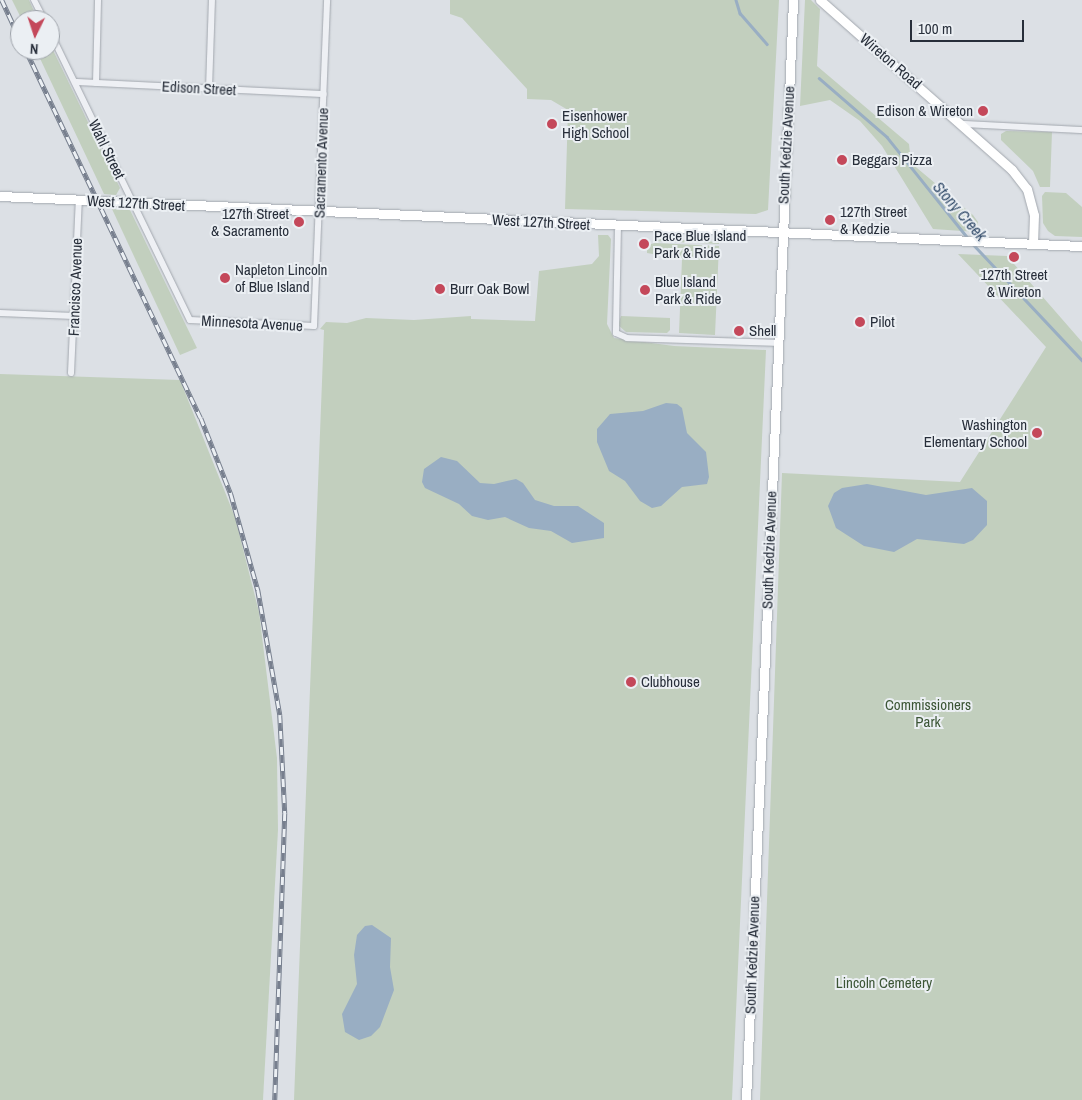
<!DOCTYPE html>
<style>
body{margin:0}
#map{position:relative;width:1082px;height:1100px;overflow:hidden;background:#dce0e5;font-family:"Archivo Narrow",sans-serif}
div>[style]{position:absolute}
.green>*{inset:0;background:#c2cfbe}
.water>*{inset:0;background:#99aec3}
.stream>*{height:2.5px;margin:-1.25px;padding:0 1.25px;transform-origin:1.25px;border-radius:1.25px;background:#99aec3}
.roads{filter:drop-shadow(0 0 1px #a2a7ae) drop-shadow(0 0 1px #a2a7ae)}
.street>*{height:6px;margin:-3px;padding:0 3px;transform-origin:3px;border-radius:3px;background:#eef0f4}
.secondary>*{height:9px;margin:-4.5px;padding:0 4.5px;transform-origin:4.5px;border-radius:4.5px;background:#fff}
.rail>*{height:4.5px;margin-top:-2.25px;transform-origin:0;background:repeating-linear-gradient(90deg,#ebeff3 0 8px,#777f8e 0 16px);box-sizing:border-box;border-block:1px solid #777f8e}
.dots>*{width:14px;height:14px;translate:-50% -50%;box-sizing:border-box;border:2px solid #ebeff3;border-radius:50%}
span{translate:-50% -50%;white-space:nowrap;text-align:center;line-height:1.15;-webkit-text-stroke:4px #ebeff3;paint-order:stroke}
.street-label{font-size:15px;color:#272e3a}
.poi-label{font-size:15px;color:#272e3a}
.right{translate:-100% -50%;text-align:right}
.left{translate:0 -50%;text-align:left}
.park-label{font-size:15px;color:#3b5535}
.water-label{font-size:16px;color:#344d6b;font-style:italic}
.north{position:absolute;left:10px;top:10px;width:50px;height:50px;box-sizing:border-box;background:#ebeff3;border:1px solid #9da2a9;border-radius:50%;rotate:184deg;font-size:14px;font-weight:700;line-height:20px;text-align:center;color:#272e3a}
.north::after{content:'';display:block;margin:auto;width:18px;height:22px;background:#c4485a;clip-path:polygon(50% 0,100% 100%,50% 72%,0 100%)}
.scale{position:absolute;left:910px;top:20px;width:114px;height:22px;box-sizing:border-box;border:2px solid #272e3a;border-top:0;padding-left:6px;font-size:15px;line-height:18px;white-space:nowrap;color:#272e3a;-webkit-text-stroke:4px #ebeff3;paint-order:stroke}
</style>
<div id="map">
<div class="green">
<div style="clip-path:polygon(12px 0,29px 0,38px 20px,22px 20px)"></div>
<div style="clip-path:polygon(450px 0,779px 0,768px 210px,756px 214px,565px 209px,568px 110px,551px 100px,527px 99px,527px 89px,462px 18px,450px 14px)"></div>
<div style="clip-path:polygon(805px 0,811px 0,820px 9px,817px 66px,909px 144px,911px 163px,973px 215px,978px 222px,977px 232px,933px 229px,882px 146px,860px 121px,830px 100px,800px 106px)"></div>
<div style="clip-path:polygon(50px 44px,120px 188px,116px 195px,104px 194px,36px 50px,50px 50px)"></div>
<div style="clip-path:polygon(1006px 131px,1052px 132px,1050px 187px,1040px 187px,1033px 171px,1001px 140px,1001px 134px)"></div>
<div style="clip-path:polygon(1045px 192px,1066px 193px,1082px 207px,1082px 237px,1055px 236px,1048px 231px,1043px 223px,1042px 196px)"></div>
<div style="clip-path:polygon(112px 209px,130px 210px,197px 348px,180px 355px)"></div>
<div style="clip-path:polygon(598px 235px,608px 235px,611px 239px,607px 324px,614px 338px,674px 346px,766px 350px,732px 1100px,294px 1100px,324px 330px,320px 329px,326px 322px,347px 323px,366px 318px,414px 320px,471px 316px,471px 319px,535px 321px,539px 271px,592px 264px,599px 256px)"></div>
<div style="clip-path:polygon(661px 239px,719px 242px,719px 244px,655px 241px)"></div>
<div style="clip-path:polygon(655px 243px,719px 246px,715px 335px,679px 333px,682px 259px,647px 253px,647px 245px)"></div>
<div style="clip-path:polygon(958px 254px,1007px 256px,1082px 342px,1082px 1100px,760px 1100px,782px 473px,960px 482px,1046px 347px)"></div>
<div style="clip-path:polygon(621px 316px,670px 318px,670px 330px,667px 333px,626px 332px,618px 325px)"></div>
<div style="clip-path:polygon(0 374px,180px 380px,235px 517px,259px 612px,277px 758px,278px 830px,263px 1100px,0 1100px)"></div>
</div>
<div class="water">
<div style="clip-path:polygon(666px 403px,677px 404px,682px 408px,687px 433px,706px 452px,709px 477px,707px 484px,682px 487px,661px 506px,652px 508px,640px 501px,625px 481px,609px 471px,597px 442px,597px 429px,610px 414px,643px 411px)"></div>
<div style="clip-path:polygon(441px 457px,457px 461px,480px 483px,494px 484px,516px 479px,523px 483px,535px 500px,554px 506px,578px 506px,604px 523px,604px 538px,572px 543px,551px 531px,529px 528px,505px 517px,488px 520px,472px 516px,459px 504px,425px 488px,422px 482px,424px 469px)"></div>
<div style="clip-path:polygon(867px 484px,926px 495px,972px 488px,987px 501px,987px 525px,973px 540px,964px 544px,917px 539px,894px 552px,864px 546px,836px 528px,828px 506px,834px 493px,842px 488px)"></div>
<div style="clip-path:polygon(372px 925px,391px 938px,390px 967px,394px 990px,380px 1027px,371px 1036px,359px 1040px,345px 1032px,342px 1014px,357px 984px,354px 955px,357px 935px,365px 926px)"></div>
</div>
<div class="stream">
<div style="left:736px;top:0;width:14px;rotate:73deg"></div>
<div style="left:740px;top:13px;width:41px;rotate:48.9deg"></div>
<div style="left:819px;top:78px;width:90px;rotate:40.9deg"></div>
<div style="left:887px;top:137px;width:128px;rotate:51.3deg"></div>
<div style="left:972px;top:243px;width:161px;rotate:46.8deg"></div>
</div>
<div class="roads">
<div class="street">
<div style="left:34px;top:0;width:22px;rotate:63deg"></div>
<div style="left:50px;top:32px;width:320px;rotate:64.1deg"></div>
<div style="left:190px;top:320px;width:124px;rotate:2.8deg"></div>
<div style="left:314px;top:326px;width:326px;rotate:-87.7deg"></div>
<div style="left:75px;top:82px;width:249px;rotate:2.8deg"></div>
<div style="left:96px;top:83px;width:83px;rotate:-88.6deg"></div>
<div style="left:209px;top:89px;width:89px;rotate:-88.1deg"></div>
<div style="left:963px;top:124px;width:119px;rotate:2.9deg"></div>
<div style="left:618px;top:225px;width:108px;rotate:91.1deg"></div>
<div style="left:616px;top:333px;width:12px;rotate:24deg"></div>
<div style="left:627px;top:338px;width:151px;rotate:1.9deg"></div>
<div style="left:0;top:313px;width:74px;rotate:2.3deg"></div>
<div style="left:71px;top:373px;width:173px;rotate:-87.4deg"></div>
</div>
<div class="secondary">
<div style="left:820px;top:0;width:256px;rotate:41.5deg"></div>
<div style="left:1012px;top:170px;width:24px;rotate:52deg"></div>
<div style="left:1027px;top:189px;width:27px;rotate:75deg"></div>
<div style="left:1034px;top:215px;width:29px;rotate:92deg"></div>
<div style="left:0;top:196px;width:1083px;rotate:2.65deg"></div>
<div style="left:746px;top:1100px;width:1101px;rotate:-87.55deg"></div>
</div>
</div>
<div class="rail">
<div style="left:2px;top:0;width:43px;rotate:65.2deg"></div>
<div style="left:26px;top:50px;width:407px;rotate:64.6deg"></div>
<div style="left:201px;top:418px;width:82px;rotate:68.5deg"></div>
<div style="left:231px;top:494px;width:100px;rotate:74.3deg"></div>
<div style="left:258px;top:590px;width:127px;rotate:80deg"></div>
<div style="left:280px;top:715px;width:98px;rotate:87.1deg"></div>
<div style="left:285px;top:813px;width:287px;rotate:92deg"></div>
</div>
<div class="dots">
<div style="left:983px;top:111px;background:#c4485a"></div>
<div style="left:552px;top:124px;background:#c4485a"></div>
<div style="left:842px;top:160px;background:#c4485a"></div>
<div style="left:830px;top:220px;background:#c4485a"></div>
<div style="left:299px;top:222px;background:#c4485a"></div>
<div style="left:644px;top:244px;background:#c4485a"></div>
<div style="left:1014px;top:257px;background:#c4485a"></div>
<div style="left:225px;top:278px;background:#c4485a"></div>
<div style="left:440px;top:289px;background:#c4485a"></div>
<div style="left:645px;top:290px;background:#c4485a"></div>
<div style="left:860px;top:322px;background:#c4485a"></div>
<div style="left:739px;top:331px;background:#c4485a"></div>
<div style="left:1037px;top:433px;background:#c4485a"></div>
<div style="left:631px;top:682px;background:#c4485a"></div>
</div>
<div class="street-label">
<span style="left:891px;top:61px;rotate:41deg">Wireton Road</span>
<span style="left:199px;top:88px;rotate:3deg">Edison Street</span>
<span style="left:786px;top:145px;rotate:-87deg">South Kedzie Avenue</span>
<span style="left:107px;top:149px;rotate:64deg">Wahl Street</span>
<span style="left:321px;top:163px;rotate:-88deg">Sacramento Avenue</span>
<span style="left:136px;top:203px;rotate:3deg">West 127th Street</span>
<span style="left:541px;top:222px;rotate:3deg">West 127th Street</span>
<span style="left:75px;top:287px;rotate:-88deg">Francisco Avenue</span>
<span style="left:252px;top:323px;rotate:3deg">Minnesota Avenue</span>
<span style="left:769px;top:550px;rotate:-88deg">South Kedzie Avenue</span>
<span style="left:752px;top:955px;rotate:-88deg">South Kedzie Avenue</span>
</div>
<div class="poi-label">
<span class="right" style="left:973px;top:111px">Edison &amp; Wireton</span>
<span class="left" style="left:562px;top:124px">Eisenhower<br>High School</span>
<span class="left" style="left:852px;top:160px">Beggars Pizza</span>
<span class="left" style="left:840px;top:220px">127th Street<br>&amp; Kedzie</span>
<span class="right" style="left:289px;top:222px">127th Street<br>&amp; Sacramento</span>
<span class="left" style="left:654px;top:244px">Pace Blue Island<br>Park &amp; Ride</span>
<span class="left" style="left:235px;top:278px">Napleton Lincoln<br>of Blue Island</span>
<span style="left:1014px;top:283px">127th Street<br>&amp; Wireton</span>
<span class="left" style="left:655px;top:290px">Blue Island<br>Park &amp; Ride</span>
<span class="left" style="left:450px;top:289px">Burr Oak Bowl</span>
<span class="left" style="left:870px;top:322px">Pilot</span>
<span class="left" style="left:749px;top:331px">Shell</span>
<span class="right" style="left:1027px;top:433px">Washington<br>Elementary School</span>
<span class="left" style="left:641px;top:682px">Clubhouse</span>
</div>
<div class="park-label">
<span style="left:928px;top:713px">Commissioners<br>Park</span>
<span style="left:884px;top:983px">Lincoln Cemetery</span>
</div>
<div class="water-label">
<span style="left:960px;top:211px;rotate:49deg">Stony Creek</span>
</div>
<div class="north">N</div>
<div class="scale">100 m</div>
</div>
